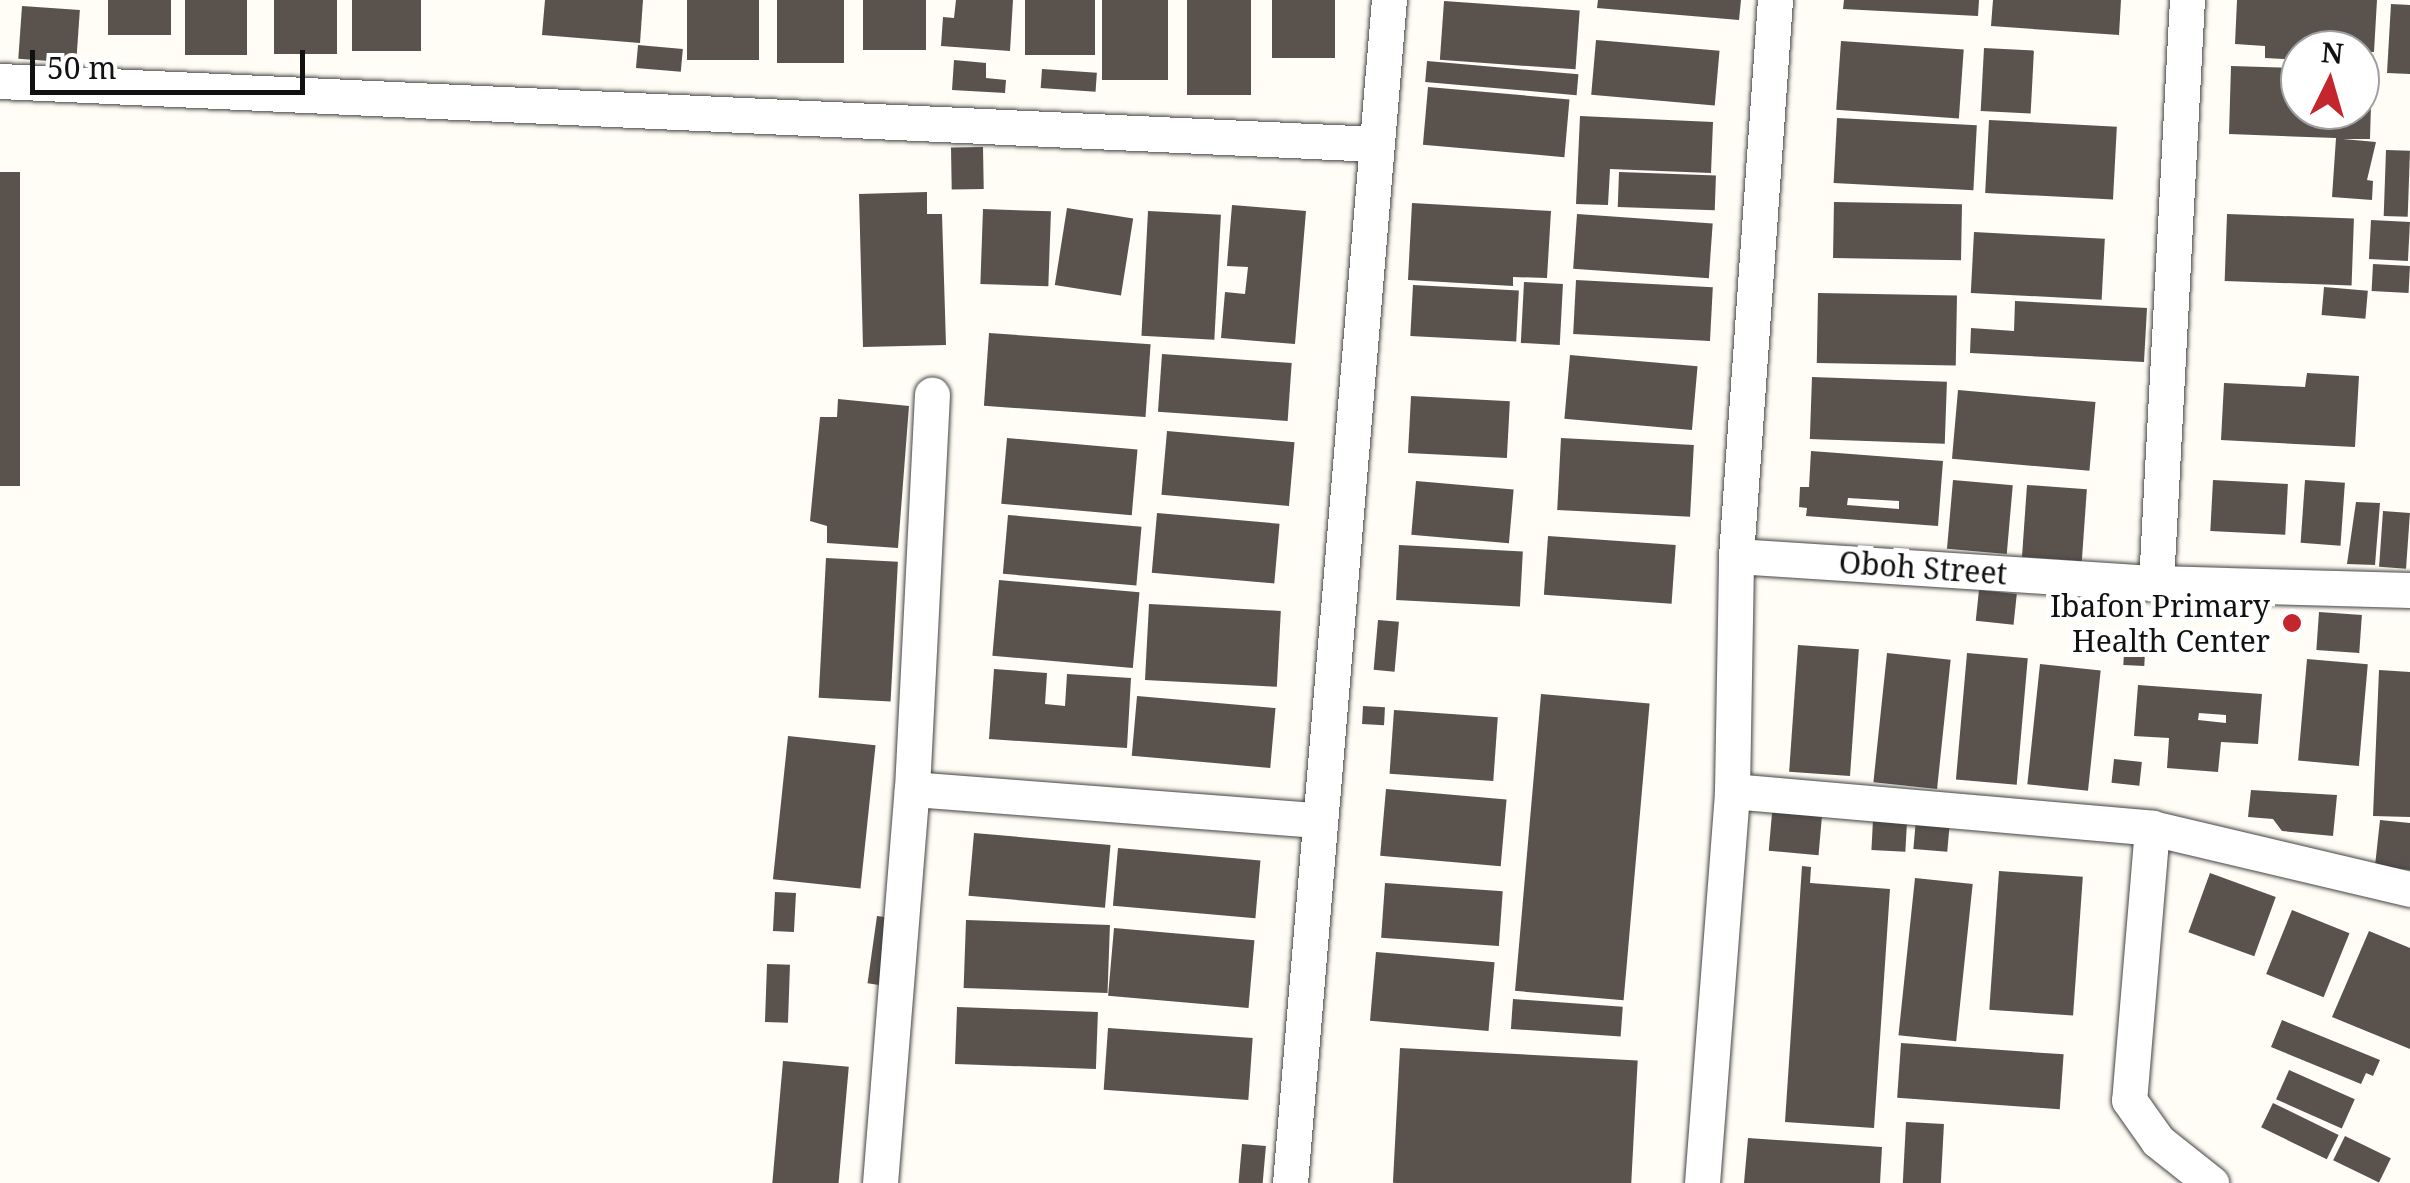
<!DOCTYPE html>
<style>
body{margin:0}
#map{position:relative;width:2410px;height:1183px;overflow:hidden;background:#fffdf5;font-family:"Noto Serif",serif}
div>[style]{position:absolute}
.building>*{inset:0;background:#5a524d;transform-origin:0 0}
.roads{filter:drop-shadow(0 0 2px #444) drop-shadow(0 0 2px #444)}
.minor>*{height:35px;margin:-17.5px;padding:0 17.5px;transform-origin:17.5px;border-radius:17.5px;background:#fff}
.dots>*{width:28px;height:28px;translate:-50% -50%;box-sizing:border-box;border:5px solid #fff;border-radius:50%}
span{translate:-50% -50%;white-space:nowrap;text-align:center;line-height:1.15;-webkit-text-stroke:10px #fff;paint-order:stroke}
.street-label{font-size:30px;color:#111}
.poi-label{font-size:30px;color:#111}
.right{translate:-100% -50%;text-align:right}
.north{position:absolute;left:2280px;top:30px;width:100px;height:100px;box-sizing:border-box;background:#fff;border:2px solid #a0a0a0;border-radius:50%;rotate:5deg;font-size:28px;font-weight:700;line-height:40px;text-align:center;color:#111}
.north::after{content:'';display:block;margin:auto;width:35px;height:45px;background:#c4262e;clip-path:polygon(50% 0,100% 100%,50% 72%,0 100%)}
.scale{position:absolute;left:30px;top:50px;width:275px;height:45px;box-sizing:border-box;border:5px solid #111;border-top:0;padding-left:12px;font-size:30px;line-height:35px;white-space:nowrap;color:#111;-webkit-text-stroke:8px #fff;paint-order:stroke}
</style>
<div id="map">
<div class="building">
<div style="left:108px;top:0;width:63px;height:35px"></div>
<div style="left:185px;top:0;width:62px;height:55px"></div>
<div style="left:274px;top:0;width:63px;height:54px"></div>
<div style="left:352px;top:0;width:69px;height:51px"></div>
<div style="clip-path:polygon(545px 0,643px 0,640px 43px,542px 35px)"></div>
<div style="left:687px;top:0;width:72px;height:60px"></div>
<div style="left:777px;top:0;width:67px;height:63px"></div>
<div style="left:863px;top:0;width:63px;height:50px"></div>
<div style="clip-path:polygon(956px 0,1013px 0,1010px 51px,941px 46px,943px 17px,954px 18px)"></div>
<div style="left:1025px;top:0;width:70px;height:55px"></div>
<div style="left:1102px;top:0;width:66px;height:80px"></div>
<div style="left:1187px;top:0;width:64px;height:95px"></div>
<div style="left:1272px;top:0;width:63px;height:58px"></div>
<div style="clip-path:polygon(1598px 0,1741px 0,1739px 20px,1597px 8px)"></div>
<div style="clip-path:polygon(1844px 0,1979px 0,1978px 16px,1843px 9px)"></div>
<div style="clip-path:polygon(1993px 0,2121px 0,2119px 35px,1991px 26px)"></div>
<div style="clip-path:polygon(2237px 0,2377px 0,2374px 52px,2300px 50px,2300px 60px,2265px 58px,2265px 46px,2235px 44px)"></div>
<div style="left:1444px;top:1px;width:136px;height:59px;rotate:4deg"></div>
<div style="clip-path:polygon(2391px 4px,2410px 5px,2410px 74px,2387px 73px)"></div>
<div style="left:22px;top:6px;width:58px;height:53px;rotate:4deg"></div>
<div style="left:1596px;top:40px;width:124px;height:55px;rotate:5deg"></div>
<div style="left:1841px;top:41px;width:123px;height:69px;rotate:4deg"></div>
<div style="left:638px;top:45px;width:45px;height:23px;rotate:5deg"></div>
<div style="left:1984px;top:48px;width:50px;height:63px;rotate:3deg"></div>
<div style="clip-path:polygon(954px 60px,986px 63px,986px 78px,1006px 80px,1005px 93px,952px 90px)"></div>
<div style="left:1427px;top:61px;width:152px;height:21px;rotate:5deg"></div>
<div style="clip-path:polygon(2231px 66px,2300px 68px,2300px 110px,2360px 110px,2360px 70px,2372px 70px,2370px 139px,2343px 139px,2376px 142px,2367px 180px,2373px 181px,2372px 200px,2332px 197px,2336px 138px,2229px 134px)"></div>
<div style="left:1042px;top:69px;width:55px;height:19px;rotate:4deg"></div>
<div style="left:1428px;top:87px;width:142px;height:58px;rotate:5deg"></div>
<div style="clip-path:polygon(1580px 116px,1713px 122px,1711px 173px,1610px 169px,1608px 205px,1576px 204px)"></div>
<div style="left:1837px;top:118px;width:140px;height:65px;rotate:3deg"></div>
<div style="left:1989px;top:120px;width:128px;height:73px;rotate:3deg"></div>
<div style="left:983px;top:147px;width:42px;height:32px;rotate:89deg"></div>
<div style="left:2386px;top:150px;width:24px;height:66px;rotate:2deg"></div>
<div style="left:0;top:172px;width:20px;height:314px"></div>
<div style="left:1619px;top:172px;width:97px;height:35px;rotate:2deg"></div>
<div style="clip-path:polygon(927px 192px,927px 214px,942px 214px,946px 345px,863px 347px,859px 194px)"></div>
<div style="left:1834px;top:202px;width:128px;height:56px;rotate:1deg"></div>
<div style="clip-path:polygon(1412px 203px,1551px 211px,1547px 278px,1513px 277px,1513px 286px,1408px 280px)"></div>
<div style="clip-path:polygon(1232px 205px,1306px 211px,1295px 344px,1221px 338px,1225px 292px,1245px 294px,1248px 267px,1227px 266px)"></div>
<div style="left:1067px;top:208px;width:67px;height:78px;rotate:9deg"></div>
<div style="left:983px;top:209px;width:68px;height:75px;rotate:2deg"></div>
<div style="left:1148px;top:211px;width:73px;height:125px;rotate:3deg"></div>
<div style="left:1577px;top:214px;width:136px;height:55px;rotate:4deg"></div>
<div style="left:2227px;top:214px;width:127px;height:67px;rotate:2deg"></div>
<div style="left:2371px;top:220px;width:39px;height:39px;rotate:3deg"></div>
<div style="left:1974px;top:232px;width:131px;height:61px;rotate:3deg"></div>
<div style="left:2373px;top:264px;width:37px;height:27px;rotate:3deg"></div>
<div style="left:1576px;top:280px;width:137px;height:54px;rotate:3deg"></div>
<div style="left:1524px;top:282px;width:39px;height:61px;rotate:3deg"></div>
<div style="left:1413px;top:285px;width:106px;height:51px;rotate:3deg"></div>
<div style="left:2324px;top:287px;width:44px;height:28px;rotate:5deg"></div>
<div style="left:1818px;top:293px;width:139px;height:70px;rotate:1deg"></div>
<div style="clip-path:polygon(2015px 301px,2147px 308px,2144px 362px,1970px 353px,1971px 328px,2014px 331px)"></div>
<div style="left:989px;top:333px;width:162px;height:73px;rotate:4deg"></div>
<div style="left:1162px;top:354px;width:130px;height:58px;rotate:4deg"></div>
<div style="left:1570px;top:355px;width:128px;height:64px;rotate:5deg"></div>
<div style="clip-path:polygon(2307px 373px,2359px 376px,2355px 447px,2221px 440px,2224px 383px,2305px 387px)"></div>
<div style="left:1812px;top:377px;width:135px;height:62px;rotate:2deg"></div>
<div style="left:1958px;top:390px;width:138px;height:69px;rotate:5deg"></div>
<div style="left:1411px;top:396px;width:99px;height:57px;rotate:3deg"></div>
<div style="clip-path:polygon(838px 399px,909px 406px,898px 548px,827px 543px,827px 526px,810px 521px,820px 417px,837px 417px)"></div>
<div style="left:1167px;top:431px;width:128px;height:64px;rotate:5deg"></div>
<div style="left:1007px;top:438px;width:131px;height:66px;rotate:5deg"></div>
<div style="left:1561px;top:438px;width:133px;height:72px;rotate:3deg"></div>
<div style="clip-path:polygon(evenodd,1811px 451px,1943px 461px,1938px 526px,1806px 516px,1807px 508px,1799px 507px,1800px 487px,1809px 487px,1811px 451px,1848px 498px,1899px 501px,1899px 509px,1847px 505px,1848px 498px)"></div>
<div style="left:1953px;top:480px;width:60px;height:69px;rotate:5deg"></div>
<div style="left:2213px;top:480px;width:75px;height:51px;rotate:3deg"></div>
<div style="left:2305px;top:480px;width:40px;height:63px;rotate:4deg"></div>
<div style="left:1416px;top:481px;width:98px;height:54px;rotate:5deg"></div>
<div style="left:2027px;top:485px;width:60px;height:72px;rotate:4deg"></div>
<div style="clip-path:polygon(2356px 502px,2380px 503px,2375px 565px,2347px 564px)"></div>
<div style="left:2383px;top:511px;width:27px;height:56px;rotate:4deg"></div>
<div style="left:1157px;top:513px;width:123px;height:60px;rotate:5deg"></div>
<div style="left:1008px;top:515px;width:134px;height:59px;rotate:5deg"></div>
<div style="left:1548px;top:536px;width:128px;height:59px;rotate:4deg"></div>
<div style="left:1399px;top:545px;width:124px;height:55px;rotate:3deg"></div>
<div style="left:826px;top:558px;width:72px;height:140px;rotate:3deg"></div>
<div style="left:999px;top:580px;width:141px;height:76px;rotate:5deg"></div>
<div style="left:1979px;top:590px;width:38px;height:31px;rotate:6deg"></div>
<div style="left:1149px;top:604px;width:132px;height:76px;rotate:3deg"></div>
<div style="left:2319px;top:612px;width:43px;height:38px;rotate:4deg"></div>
<div style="left:1378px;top:620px;width:21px;height:50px;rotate:5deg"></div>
<div style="left:2125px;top:633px;width:21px;height:32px;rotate:3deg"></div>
<div style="left:1798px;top:645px;width:61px;height:127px;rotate:4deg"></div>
<div style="left:1887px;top:653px;width:64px;height:130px;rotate:6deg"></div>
<div style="left:1967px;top:653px;width:61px;height:127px;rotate:5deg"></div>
<div style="left:2307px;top:659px;width:61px;height:102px;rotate:5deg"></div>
<div style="left:2040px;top:664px;width:61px;height:121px;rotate:6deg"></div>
<div style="clip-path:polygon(994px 669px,1047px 673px,1045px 704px,1065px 706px,1067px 674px,1131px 678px,1127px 748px,989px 739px)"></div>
<div style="clip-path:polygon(2379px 670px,2410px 672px,2410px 817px,2373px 816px)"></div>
<div style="clip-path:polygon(evenodd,2138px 685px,2262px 694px,2258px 744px,2221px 742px,2218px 772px,2167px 768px,2169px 738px,2134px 736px,2138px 685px,2199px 713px,2226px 715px,2226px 723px,2198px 720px,2199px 713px)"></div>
<div style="left:1541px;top:694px;width:109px;height:298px;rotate:5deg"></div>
<div style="left:1137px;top:696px;width:139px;height:60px;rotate:5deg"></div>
<div style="left:1363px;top:706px;width:22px;height:18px;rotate:3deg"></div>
<div style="left:1394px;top:710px;width:104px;height:64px;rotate:4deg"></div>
<div style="left:788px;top:736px;width:88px;height:144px;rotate:6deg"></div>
<div style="left:2114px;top:759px;width:28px;height:24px;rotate:6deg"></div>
<div style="left:1386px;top:789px;width:121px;height:67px;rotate:5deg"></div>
<div style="clip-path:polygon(2251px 790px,2337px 795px,2333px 836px,2282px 831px,2273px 819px,2248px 817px)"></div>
<div style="left:1773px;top:802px;width:50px;height:49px;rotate:5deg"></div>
<div style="left:1916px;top:819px;width:34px;height:30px;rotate:5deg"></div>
<div style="left:1873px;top:820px;width:34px;height:30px;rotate:3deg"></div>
<div style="clip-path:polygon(2380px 820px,2410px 823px,2410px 870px,2375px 866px)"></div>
<div style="left:974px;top:833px;width:137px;height:63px;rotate:5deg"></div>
<div style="left:1118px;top:848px;width:143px;height:58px;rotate:5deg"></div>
<div style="clip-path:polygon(1802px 866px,1811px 867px,1810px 883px,1890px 889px,1874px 1128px,1785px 1122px)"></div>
<div style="left:1999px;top:871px;width:84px;height:139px;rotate:4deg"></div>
<div style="left:2210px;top:873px;width:70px;height:63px;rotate:20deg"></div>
<div style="left:1915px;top:878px;width:58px;height:158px;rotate:6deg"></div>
<div style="left:1385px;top:883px;width:118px;height:55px;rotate:4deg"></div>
<div style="left:775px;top:892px;width:21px;height:39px;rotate:3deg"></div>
<div style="left:2292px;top:910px;width:62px;height:69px;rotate:22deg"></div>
<div style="left:877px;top:916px;width:22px;height:68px;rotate:8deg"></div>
<div style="left:966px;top:920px;width:144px;height:68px;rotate:2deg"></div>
<div style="left:1114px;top:928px;width:141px;height:68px;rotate:5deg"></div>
<div style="clip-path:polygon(2369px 931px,2410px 948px,2410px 1049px,2332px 1017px)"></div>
<div style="left:1376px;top:952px;width:119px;height:69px;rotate:5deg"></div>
<div style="left:767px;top:964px;width:23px;height:58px;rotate:2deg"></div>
<div style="left:1513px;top:999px;width:110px;height:30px;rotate:4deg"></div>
<div style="left:957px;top:1007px;width:141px;height:57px;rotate:2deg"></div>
<div style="clip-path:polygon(2282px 1020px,2380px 1060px,2373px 1076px,2366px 1073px,2361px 1084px,2271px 1047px)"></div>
<div style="left:1108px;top:1028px;width:145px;height:62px;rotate:4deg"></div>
<div style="left:1901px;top:1043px;width:163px;height:55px;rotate:4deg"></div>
<div style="left:1400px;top:1048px;width:238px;height:135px;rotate:3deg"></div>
<div style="left:783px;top:1061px;width:66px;height:123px;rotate:5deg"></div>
<div style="left:2289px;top:1070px;width:72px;height:32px;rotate:24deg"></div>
<div style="left:2273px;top:1103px;width:73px;height:27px;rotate:26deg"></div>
<div style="left:1906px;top:1122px;width:38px;height:61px;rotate:3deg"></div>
<div style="left:2345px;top:1136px;width:51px;height:27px;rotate:26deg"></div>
<div style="clip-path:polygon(1748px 1138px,1882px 1147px,1880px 1183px,1744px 1183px)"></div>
<div style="left:1242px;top:1144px;width:24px;height:39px;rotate:5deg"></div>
</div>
<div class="roads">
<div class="minor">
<div style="left:0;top:81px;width:1377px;rotate:2.62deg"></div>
<div style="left:1736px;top:556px;width:421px;rotate:3.7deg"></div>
<div style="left:2156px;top:583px;width:254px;rotate:1.6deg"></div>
<div style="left:2156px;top:583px;width:584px;rotate:-86.96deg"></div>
<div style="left:912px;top:789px;width:405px;rotate:4.4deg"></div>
<div style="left:1732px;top:791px;width:422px;rotate:5deg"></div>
<div style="left:2152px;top:828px;width:265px;rotate:13.3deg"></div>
<div style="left:2152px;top:828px;width:273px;rotate:94.8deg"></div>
<div style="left:2129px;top:1100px;width:50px;rotate:54.7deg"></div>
<div style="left:2158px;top:1141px;width:68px;rotate:38.4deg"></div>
<div style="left:880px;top:1183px;width:395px;rotate:-85.4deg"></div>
<div style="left:912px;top:789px;width:395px;rotate:-87.1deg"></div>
<div style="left:1290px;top:1183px;width:1187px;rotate:-85.22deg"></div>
<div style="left:1702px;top:1183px;width:393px;rotate:-85.6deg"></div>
<div style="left:1732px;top:791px;width:235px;rotate:-89deg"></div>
<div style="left:1736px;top:556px;width:557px;rotate:-85.99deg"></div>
</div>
</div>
<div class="dots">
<div style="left:2292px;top:623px;background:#c4262e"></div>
</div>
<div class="street-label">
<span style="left:1923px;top:568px;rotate:4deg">Oboh Street</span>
</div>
<div class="poi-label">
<span class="right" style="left:2270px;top:623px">Ibafon Primary<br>Health Center</span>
</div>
<div class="north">N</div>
<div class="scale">50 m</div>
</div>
